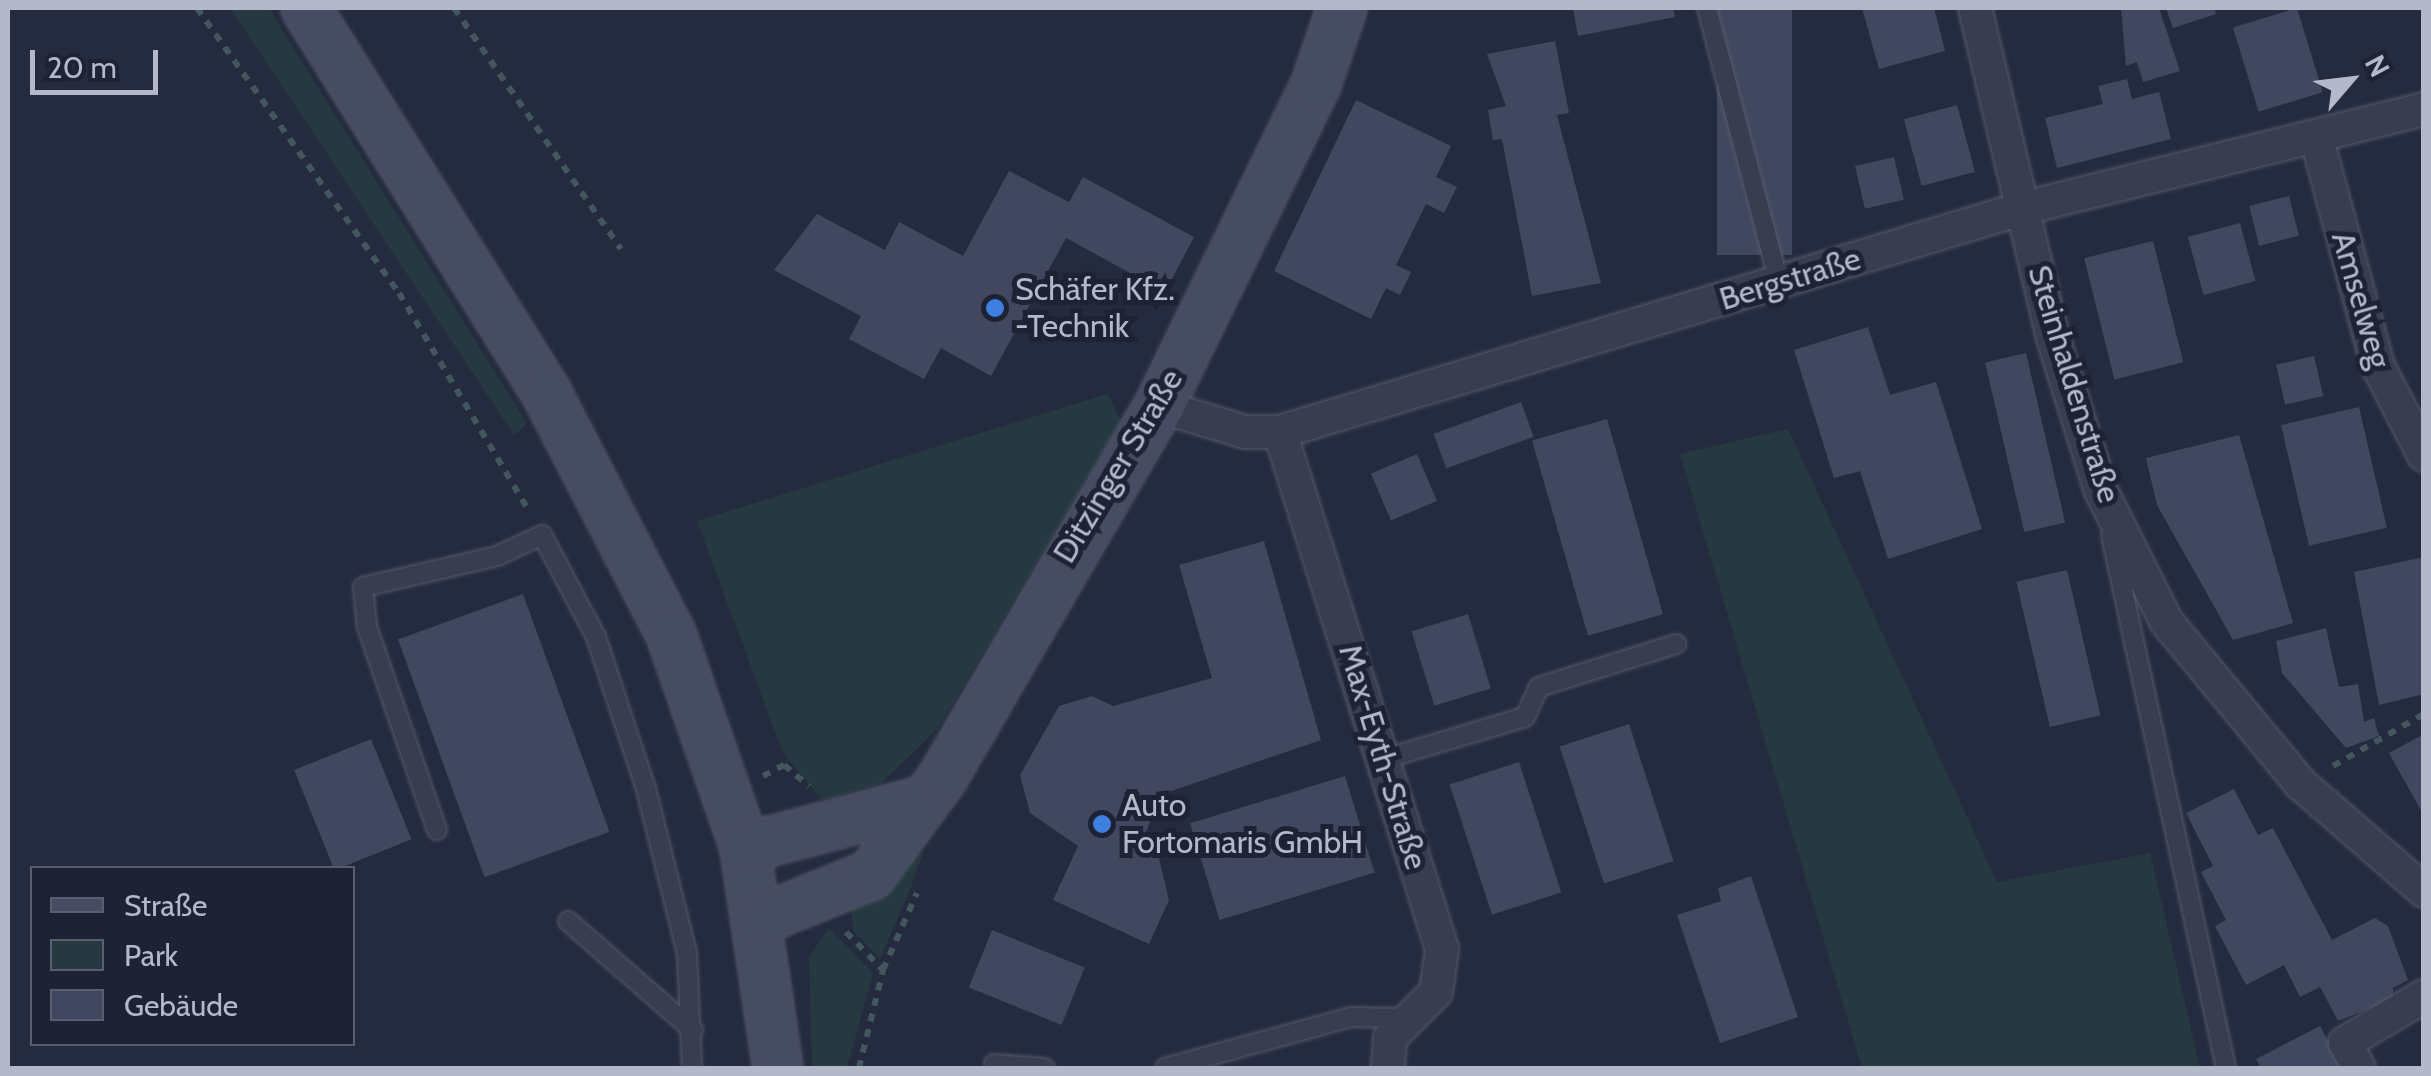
<!DOCTYPE html>
<meta charset="utf-8">
<style>
body{margin:0}
#map{position:relative;width:2431px;height:1076px;overflow:hidden;background:#242b3f;font-family:Cabin,sans-serif}
div>[style]{position:absolute}
.green>*{inset:0;background:#263940}
.building>*{inset:0;background:#40475f;transform-origin:0 0}
.path>*{height:6px;margin-top:-3px;transform-origin:0;background:repeating-linear-gradient(90deg,#44565d 0 8px,transparent 0 16px)}
.roads{filter:drop-shadow(0 0 2px #53596a) drop-shadow(0 0 2px #53596a)}
.lane>*{height:18px;margin:-9px;padding:0 9px;transform-origin:9px;border-radius:9px;background:#383e4f}
.street>*{height:32px;margin:-16px;padding:0 16px;transform-origin:16px;border-radius:16px;background:#383e4f}
.secondary>*{height:48px;margin:-24px;padding:0 24px;transform-origin:24px;border-radius:24px;background:#464c62}
.dots>*{width:28px;height:28px;translate:-50% -50%;box-sizing:border-box;border:5px solid #1d2334;border-radius:50%}
span{translate:-50% -50%;white-space:nowrap;text-align:center;line-height:1.15;-webkit-text-stroke:10px #1d2334;paint-order:stroke}
.street-label{font-size:32px;color:#b4b9ca}
.poi-label{font-size:32px;color:#b4b9ca}
.left{translate:0 -50%;text-align:left}
.frame{position:absolute;inset:0;border:10px solid #b4b9ca;pointer-events:none}
.legend{position:absolute;left:30px;top:866px;width:325px;height:180px;box-sizing:border-box;background:#1d2334;border:2px solid #595f70;margin:0;padding:12px 18px;list-style:none;font-size:30px;color:#b4b9ca}
.legend li{display:flex;align-items:center;gap:20px;height:50px}
.legend b{width:50px;border:2px solid #595f70}
.north{position:absolute;left:2301px;top:30px;width:100px;height:100px;-webkit-text-stroke:8px #1d2334;paint-order:stroke;rotate:62deg;font-size:28px;font-weight:700;line-height:40px;text-align:center;color:#b4b9ca}
.north::after{content:'';display:block;margin:auto;width:35px;height:45px;background:#b4b9ca;clip-path:polygon(50% 0,100% 100%,50% 72%,0 100%)}
.scale{position:absolute;left:30px;top:50px;width:128px;height:45px;box-sizing:border-box;border:5px solid #b4b9ca;border-top:0;padding-left:12px;font-size:30px;line-height:35px;white-space:nowrap;color:#b4b9ca;-webkit-text-stroke:8px #1d2334;paint-order:stroke}
</style>
<div id="map">
<div class="green">
<div style="clip-path:polygon(230px 8px,269px 8px,527px 424px,514px 435px)"></div>
<div style="clip-path:polygon(1107px 394px,1121px 420px,939px 727px,882px 783px,822px 800px,783px 753px,697px 521px)"></div>
<div style="clip-path:polygon(1788px 429px,1997px 882px,2150px 853px,2200px 1068px,1862px 1068px,1680px 454px)"></div>
<div style="clip-path:polygon(924px 850px,911px 887px,880px 959px,854px 932px,850px 905px)"></div>
<div style="clip-path:polygon(829px 928px,873px 973px,847px 1068px,812px 1068px,809px 957px)"></div>
</div>
<div class="building">
<div style="clip-path:polygon(1573px 8px,1673px 8px,1675px 17px,1578px 36px)"></div>
<div style="left:1717px;top:8px;width:75px;height:247px"></div>
<div style="clip-path:polygon(1862px 8px,1934px 8px,1945px 51px,1879px 69px)"></div>
<div style="clip-path:polygon(2121px 8px,2159px 8px,2180px 71px,2143px 82px,2137px 62px,2126px 66px)"></div>
<div style="clip-path:polygon(2166px 8px,2214px 8px,2216px 14px,2173px 28px)"></div>
<div style="left:2297px;top:8px;width:88px;height:67px;rotate:73deg"></div>
<div style="clip-path:polygon(1555px 41px,1569px 113px,1557px 115px,1601px 283px,1532px 296px,1502px 139px,1493px 140px,1488px 110px,1506px 106px,1487px 54px)"></div>
<div style="clip-path:polygon(2127px 79px,2132px 99px,2159px 92px,2171px 139px,2057px 168px,2045px 118px,2103px 104px,2098px 86px)"></div>
<div style="clip-path:polygon(1356px 100px,1451px 146px,1436px 177px,1457px 187px,1444px 213px,1426px 204px,1396px 265px,1411px 272px,1400px 295px,1386px 288px,1371px 319px,1274px 271px)"></div>
<div style="left:1957px;top:105px;width:69px;height:55px;rotate:75deg"></div>
<div style="left:1894px;top:157px;width:44px;height:40px;rotate:77deg"></div>
<div style="clip-path:polygon(1009px 171px,1069px 202px,1083px 177px,1194px 237px,1165px 292px,1066px 238px,991px 376px,941px 348px,924px 379px,849px 339px,861px 316px,774px 270px,817px 214px,885px 250px,899px 222px,963px 256px)"></div>
<div style="left:2289px;top:196px;width:41px;height:41px;rotate:76deg"></div>
<div style="left:2240px;top:223px;width:60px;height:54px;rotate:75deg"></div>
<div style="left:2153px;top:241px;width:125px;height:71px;rotate:76deg"></div>
<div style="clip-path:polygon(1868px 327px,1890px 395px,1936px 382px,1982px 529px,1888px 559px,1860px 471px,1834px 478px,1794px 350px)"></div>
<div style="left:2026px;top:353px;width:174px;height:42px;rotate:77deg"></div>
<div style="left:2314px;top:356px;width:41px;height:39px;rotate:77deg"></div>
<div style="left:1521px;top:402px;width:37px;height:93px;rotate:70deg"></div>
<div style="left:2359px;top:407px;width:124px;height:80px;rotate:77deg"></div>
<div style="left:1607px;top:419px;width:203px;height:78px;rotate:74deg"></div>
<div style="clip-path:polygon(2239px 435px,2293px 623px,2233px 640px,2157px 505px,2146px 458px)"></div>
<div style="left:1417px;top:454px;width:51px;height:50px;rotate:67deg"></div>
<div style="clip-path:polygon(1264px 541px,1321px 740px,1142px 801px,1151px 820px,1141px 843px,1157px 850px,1169px 900px,1149px 944px,1053px 900px,1078px 846px,1030px 813px,1020px 775px,1059px 706px,1092px 696px,1113px 706px,1212px 678px,1179px 565px)"></div>
<div style="clip-path:polygon(2424px 557px,2424px 694px,2379px 705px,2354px 572px)"></div>
<div style="left:2067px;top:570px;width:149px;height:52px;rotate:77deg"></div>
<div style="left:523px;top:594px;width:253px;height:133px;rotate:70deg"></div>
<div style="left:1468px;top:614px;width:78px;height:59px;rotate:73deg"></div>
<div style="clip-path:polygon(2326px 628px,2339px 687px,2358px 684px,2364px 722px,2374px 718px,2379px 736px,2346px 748px,2282px 673px,2276px 641px)"></div>
<div style="left:1629px;top:724px;width:144px;height:73px;rotate:72deg"></div>
<div style="clip-path:polygon(2424px 734px,2424px 816px,2389px 753px)"></div>
<div style="left:371px;top:739px;width:108px;height:83px;rotate:68deg"></div>
<div style="left:1519px;top:762px;width:137px;height:73px;rotate:72deg"></div>
<div style="left:1345px;top:776px;width:101px;height:162px;rotate:73deg"></div>
<div style="clip-path:polygon(2234px 789px,2258px 835px,2273px 828px,2332px 940px,2375px 918px,2388px 926px,2408px 980px,2393px 988px,2393px 999px,2338px 1021px,2320px 987px,2300px 997px,2284px 965px,2246px 985px,2215px 926px,2226px 920px,2201px 872px,2213px 866px,2186px 813px)"></div>
<div style="clip-path:polygon(1751px 876px,1798px 1017px,1720px 1043px,1677px 915px,1721px 901px,1718px 888px)"></div>
<div style="left:992px;top:930px;width:100px;height:62px;rotate:22deg"></div>
<div style="clip-path:polygon(2320px 1026px,2343px 1068px,2261px 1068px,2256px 1059px)"></div>
</div>
<div class="path">
<div style="left:197px;top:8px;width:349px;rotate:54.7deg"></div>
<div style="left:399px;top:293px;width:254px;rotate:59.2deg"></div>
<div style="left:454px;top:8px;width:293px;rotate:55.3deg"></div>
<div style="left:2333px;top:766px;width:105px;rotate:-29.7deg"></div>
<div style="left:763px;top:776px;width:24px;rotate:-28deg"></div>
<div style="left:784px;top:765px;width:33px;rotate:40deg"></div>
<div style="left:846px;top:932px;width:53px;rotate:45.8deg"></div>
<div style="left:859px;top:1068px;width:101px;rotate:-76.2deg"></div>
<div style="left:883px;top:970px;width:84px;rotate:-66.2deg"></div>
</div>
<div class="roads">
<div class="lane">
<div style="left:1707px;top:8px;width:284px;rotate:75.3deg"></div>
<div style="left:2111px;top:535px;width:545px;rotate:77.82deg"></div>
<div style="left:1384px;top:759px;width:147px;rotate:-16.6deg"></div>
<div style="left:1525px;top:717px;width:33px;rotate:-65deg"></div>
<div style="left:1539px;top:687px;width:144px;rotate:-17.4deg"></div>
<div style="left:437px;top:830px;width:215px;rotate:-109deg"></div>
<div style="left:367px;top:627px;width:40px;rotate:-95.7deg"></div>
<div style="left:363px;top:587px;width:138px;rotate:-13deg"></div>
<div style="left:497px;top:556px;width:50px;rotate:-25deg"></div>
<div style="left:542px;top:535px;width:115px;rotate:62.1deg"></div>
<div style="left:596px;top:637px;width:160px;rotate:71.8deg"></div>
<div style="left:646px;top:789px;width:169px;rotate:76deg"></div>
<div style="left:687px;top:953px;width:115px;rotate:87.5deg"></div>
<div style="left:568px;top:921px;width:166px;rotate:41.1deg"></div>
<div style="left:994px;top:1064px;width:51px;rotate:4.5deg"></div>
<div style="left:1165px;top:1068px;width:193px;rotate:-15.3deg"></div>
<div style="left:1351px;top:1017px;width:52px;rotate:1.1deg"></div>
</div>
<div class="street">
<div style="left:1975px;top:8px;width:339px;rotate:76.7deg"></div>
<div style="left:2053px;top:338px;width:160px;rotate:72.6deg"></div>
<div style="left:2101px;top:491px;width:145px;rotate:63.4deg"></div>
<div style="left:2166px;top:621px;width:212px;rotate:50.4deg"></div>
<div style="left:2301px;top:784px;width:163px;rotate:41deg"></div>
<div style="left:2317px;top:139px;width:235px;rotate:75deg"></div>
<div style="left:2378px;top:366px;width:100px;rotate:62.7deg"></div>
<div style="left:1159px;top:406px;width:90px;rotate:16.8deg"></div>
<div style="left:1245px;top:432px;width:35px"></div>
<div style="left:1280px;top:432px;width:777px;rotate:-16.76deg"></div>
<div style="left:2024px;top:208px;width:412px;rotate:-13.9deg"></div>
<div style="left:1280px;top:432px;width:542px;rotate:72.6deg"></div>
<div style="left:1442px;top:949px;width:43px;rotate:97.9deg"></div>
<div style="left:1436px;top:992px;width:65px;rotate:135deg"></div>
<div style="left:1390px;top:1038px;width:30px;rotate:94deg"></div>
<div style="left:2359px;top:1068px;width:29px;rotate:-119deg"></div>
<div style="left:2345px;top:1043px;width:92px;rotate:-30.7deg"></div>
</div>
<div class="secondary">
<div style="left:306px;top:8px;width:457px;rotate:58deg"></div>
<div style="left:548px;top:396px;width:268px;rotate:62.7deg"></div>
<div style="left:671px;top:634px;width:226px;rotate:70.9deg"></div>
<div style="left:745px;top:848px;width:222px;rotate:81.5deg"></div>
<div style="left:745px;top:848px;width:180px;rotate:-14.8deg"></div>
<div style="left:762px;top:919px;width:118px;rotate:-22deg"></div>
<div style="left:871px;top:875px;width:122px;rotate:-53.7deg"></div>
<div style="left:943px;top:777px;width:429px;rotate:-59.8deg"></div>
<div style="left:1159px;top:406px;width:358px;rotate:-64deg"></div>
<div style="left:1316px;top:84px;width:80px;rotate:-71.1deg"></div>
</div>
</div>
<div class="dots">
<div style="left:995px;top:308px;background:#3f7fe0"></div>
<div style="left:1102px;top:824px;background:#3f7fe0"></div>
</div>
<div class="street-label">
<span style="left:1790px;top:279px;rotate:-17deg">Bergstraße</span>
<span style="left:2361px;top:300px;rotate:74deg">Amselweg</span>
<span style="left:2074px;top:384px;rotate:73deg">Steinhaldenstraße</span>
<span style="left:1118px;top:466px;rotate:-59deg">Ditzinger Straße</span>
<span style="left:1383px;top:757px;rotate:73deg">Max-Eyth-Straße</span>
</div>
<div class="poi-label">
<span class="left" style="left:1015px;top:308px">Schäfer Kfz.<br>-Technik</span>
<span class="left" style="left:1122px;top:824px">Auto<br>Fortomaris GmbH</span>
</div>
<div class="frame"></div>
<ul class="legend">
<li><b style="height:12px;background:#464c62"></b>Straße</li>
<li><b style="height:28px;background:#263940"></b>Park</li>
<li><b style="height:28px;background:#40475f"></b>Gebäude</li>
</ul>
<div class="north">N</div>
<div class="scale">20 m</div>
</div>
